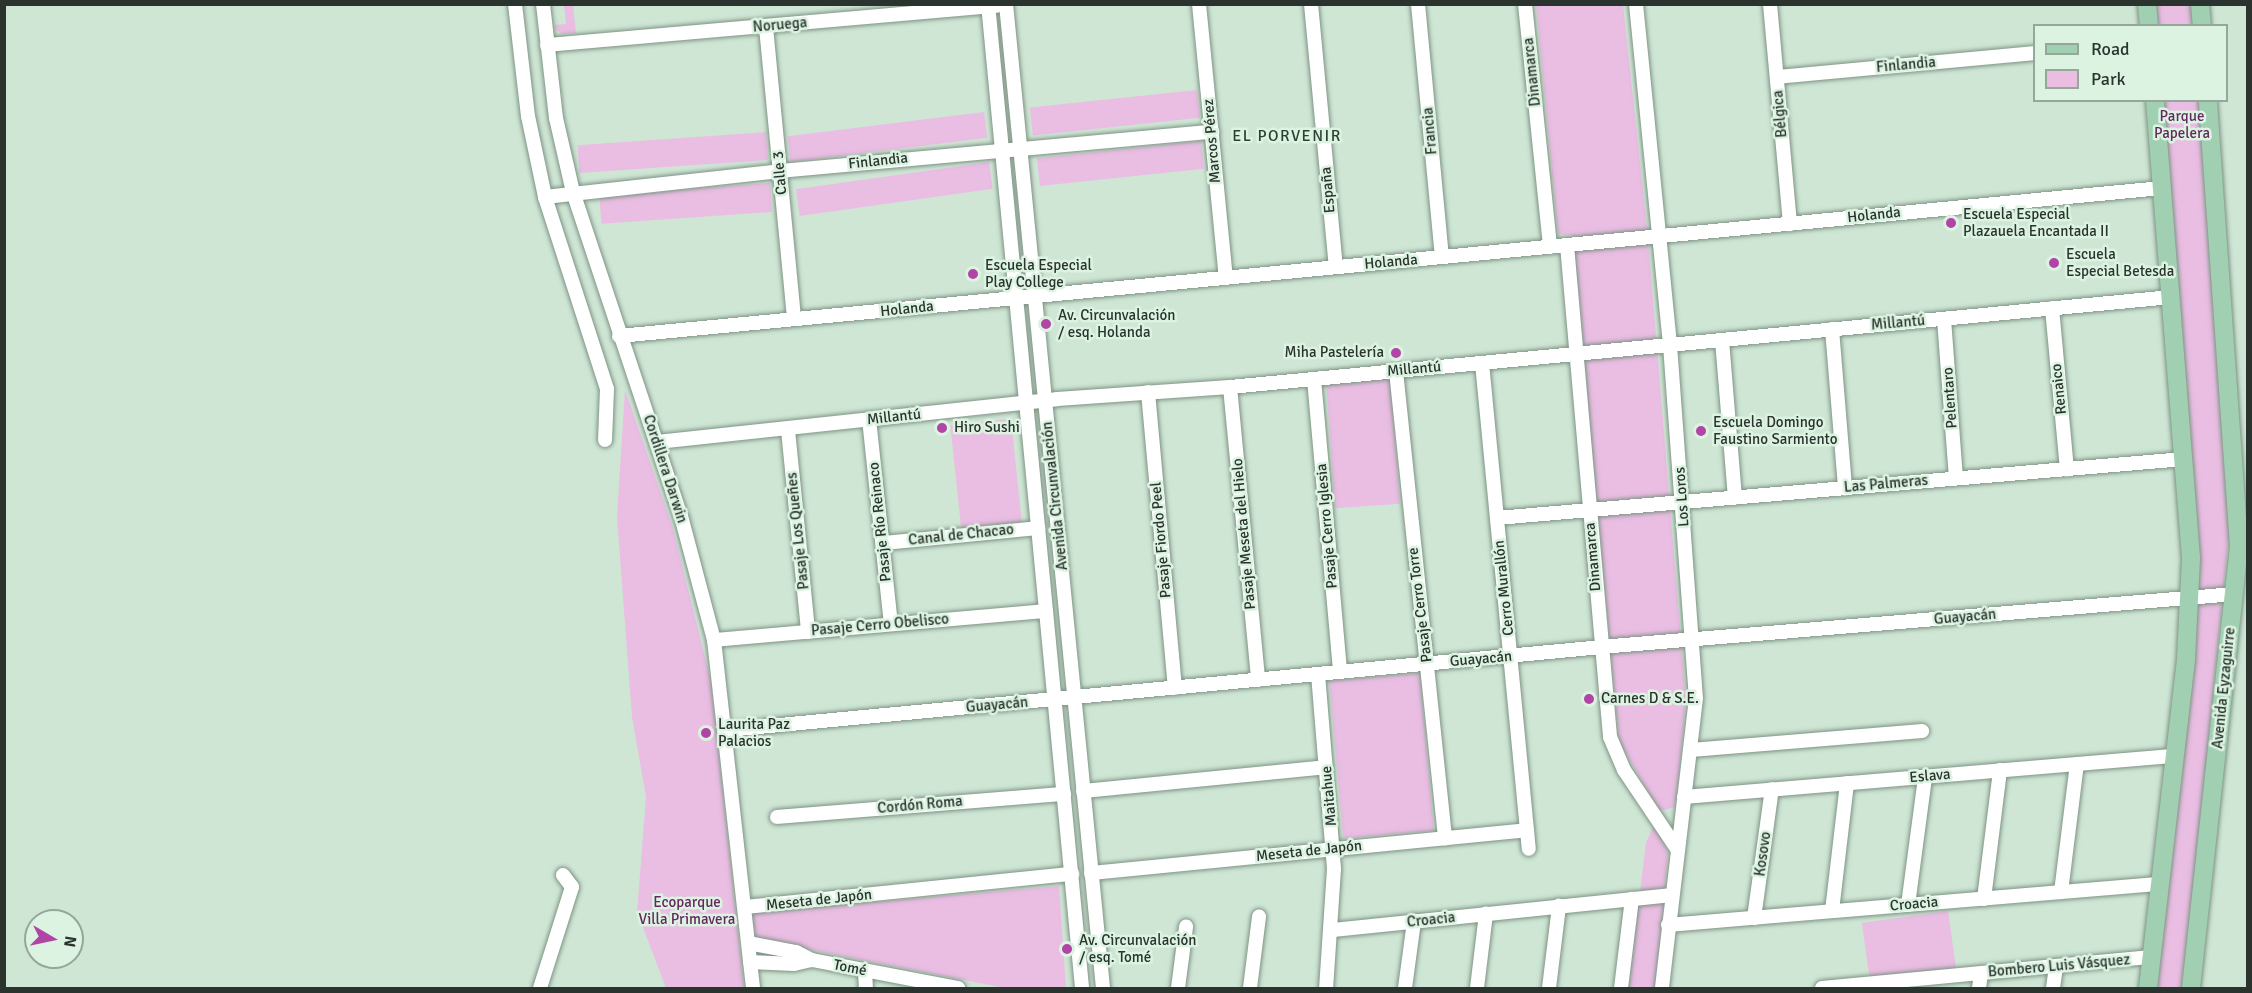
<!DOCTYPE html>
<meta charset="utf-8">
<style>
body{margin:0}
#map{position:relative;width:2252px;height:993px;overflow:hidden;background:#cfe6d5;font-family:Signika,sans-serif}
div>[style]{position:absolute}
.green>*{inset:0;background:#eabde3;transform-origin:0 0}
.roads{filter:drop-shadow(0 0 2px #7e9384) drop-shadow(0 0 2px #7e9384)}
.minor>*{height:14px;margin:-7px;padding:0 7px;transform-origin:7px;border-radius:7px;background:#fff}
.major>*{height:18px;margin:-9px;padding:0 9px;transform-origin:9px;border-radius:9px;background:#a1cfb2}
.dots>*{width:16px;height:16px;translate:-50% -50%;box-sizing:border-box;border:3px solid #dcf3e2;border-radius:50%}
span{translate:-50% -50%;white-space:nowrap;text-align:center;line-height:1.15;-webkit-text-stroke:5px #dcf3e2;paint-order:stroke}
.street-label{font-size:15px;color:#2a332d}
.park-label{font-size:15px;color:#65275f}
.poi-label{font-size:15px;color:#2a332d}
.left{translate:0 -50%;text-align:left}
.right{translate:-100% -50%;text-align:right}
.neighbourhood-label{font-size:16px;color:#2c3f32;letter-spacing:1.5px}
.frame{position:absolute;inset:0;border:6px solid #2a332d;pointer-events:none}
.legend{position:absolute;left:2033px;top:24px;width:195px;height:78px;box-sizing:border-box;background:#dcf3e2;border:2px solid #95a69a;margin:0;padding:8px 10px;list-style:none;font-size:18px;color:#2a332d}
.legend li{display:flex;align-items:center;gap:12px;height:30px}
.legend b{width:30px;border:2px solid #95a69a}
.north{position:absolute;left:24px;top:909px;width:60px;height:60px;box-sizing:border-box;background:#dcf3e2;border:2px solid #95a69a;border-radius:50%;rotate:99deg;font-size:16px;font-weight:700;line-height:24px;text-align:center;color:#2a332d}
.north::after{content:'';display:block;margin:auto;width:21px;height:27px;background:#b045a6;clip-path:polygon(50% 0,100% 100%,50% 72%,0 100%)}
</style>
<div id="map">
<div class="green">
<div style="clip-path:polygon(564px 5px,573px 5px,576px 33px,562px 34px,555px 29px,555px 25px,566px 24px)"></div>
<div style="clip-path:polygon(1536px 5px,1623px 5px,1647px 227px,1686px 700px,1677px 796px,1674px 807px,1665px 810px,1659px 810px,1619px 742px,1572px 235px,1558px 234px)"></div>
<div style="left:2152px;top:5px;width:40px;height:20px"></div>
<div style="left:1197px;top:90px;width:28px;height:168px;rotate:84deg"></div>
<div style="clip-path:polygon(2159px 101px,2200px 101px,2231px 513px,2184px 988px,2154px 988px,2195px 624px)"></div>
<div style="left:984px;top:112px;width:26px;height:198px;rotate:83deg"></div>
<div style="left:766px;top:132px;width:28px;height:189px;rotate:86deg"></div>
<div style="left:1201px;top:141px;width:28px;height:165px;rotate:84deg"></div>
<div style="left:989px;top:162px;width:27px;height:195px;rotate:82deg"></div>
<div style="left:770px;top:183px;width:29px;height:171px;rotate:86deg"></div>
<div style="left:1391px;top:378px;width:126px;height:65px;rotate:86deg"></div>
<div style="clip-path:polygon(625px 390px,672px 525px,711px 681px,744px 988px,666px 988px,637px 912px,646px 797px,632px 717px,617px 517px)"></div>
<div style="left:1011px;top:419px;width:106px;height:61px;rotate:84deg"></div>
<div style="left:1420px;top:673px;width:158px;height:91px;rotate:85deg"></div>
<div style="clip-path:polygon(1654px 824px,1668px 852px,1656px 988px,1628px 988px,1646px 843px)"></div>
<div style="clip-path:polygon(1059px 886px,1066px 988px,1005px 988px,755px 939px,749px 913px)"></div>
<div style="left:1948px;top:911px;width:58px;height:87px;rotate:82deg"></div>
</div>
<div class="roads">
<div class="minor">
<div style="left:515px;top:4px;width:113px;rotate:83.4deg"></div>
<div style="left:528px;top:116px;width:83px;rotate:78.1deg"></div>
<div style="left:545px;top:197px;width:202px;rotate:72.1deg"></div>
<div style="left:607px;top:389px;width:51px;rotate:92.2deg"></div>
<div style="left:543px;top:4px;width:115px;rotate:83.5deg"></div>
<div style="left:556px;top:118px;width:76px;rotate:77.1deg"></div>
<div style="left:573px;top:192px;width:342px;rotate:71.6deg"></div>
<div style="left:681px;top:516px;width:128px;rotate:75.1deg"></div>
<div style="left:714px;top:640px;width:350px;rotate:83.6deg"></div>
<div style="left:988px;top:4px;width:988px;rotate:84.54deg"></div>
<div style="left:1006px;top:4px;width:989px;rotate:84.37deg"></div>
<div style="left:1199px;top:4px;width:275px;rotate:84.4deg"></div>
<div style="left:1311px;top:4px;width:264px;rotate:84.6deg"></div>
<div style="left:1418px;top:4px;width:254px;rotate:84.6deg"></div>
<div style="left:1525px;top:4px;width:244px;rotate:84.1deg"></div>
<div style="left:1636px;top:4px;width:343px;rotate:84.3deg"></div>
<div style="left:1670px;top:345px;width:354px;rotate:85.8deg"></div>
<div style="left:1696px;top:698px;width:292px;rotate:96.7deg"></div>
<div style="left:1770px;top:4px;width:221px;rotate:84.8deg"></div>
<div style="left:766px;top:27px;width:293px;rotate:84.5deg"></div>
<div style="left:547px;top:45px;width:452px;rotate:-5deg"></div>
<div style="left:1777px;top:77px;width:258px;rotate:-5.3deg"></div>
<div style="left:545px;top:197px;width:236px;rotate:-6.3deg"></div>
<div style="left:780px;top:171px;width:434px;rotate:-5.2deg"></div>
<div style="left:1567px;top:245px;width:494px;rotate:85deg"></div>
<div style="left:1610px;top:737px;width:36px;rotate:67deg"></div>
<div style="left:1624px;top:770px;width:95px;rotate:56.1deg"></div>
<div style="left:2052px;top:308px;width:162px;rotate:84.7deg"></div>
<div style="left:1944px;top:319px;width:159px;rotate:85.7deg"></div>
<div style="left:1832px;top:329px;width:160px;rotate:85.3deg"></div>
<div style="left:619px;top:336px;width:1550px;rotate:-5.48deg"></div>
<div style="left:1722px;top:340px;width:158px;rotate:85.3deg"></div>
<div style="left:1482px;top:363px;width:488px;rotate:84.5deg"></div>
<div style="left:1396px;top:371px;width:470px;rotate:84deg"></div>
<div style="left:1314px;top:379px;width:294px;rotate:84.9deg"></div>
<div style="left:1230px;top:387px;width:294px;rotate:84.5deg"></div>
<div style="left:1148px;top:392px;width:297px;rotate:84.8deg"></div>
<div style="left:869px;top:419px;width:206px;rotate:83.9deg"></div>
<div style="left:788px;top:430px;width:203px;rotate:84.3deg"></div>
<div style="left:657px;top:442px;width:402px;rotate:-6.1deg"></div>
<div style="left:1057px;top:399px;width:173px;rotate:-4deg"></div>
<div style="left:1230px;top:387px;width:945px;rotate:-5.46deg"></div>
<div style="left:1497px;top:518px;width:690px;rotate:-4.91deg"></div>
<div style="left:883px;top:543px;width:156px;rotate:-5.5deg"></div>
<div style="left:714px;top:640px;width:333px;rotate:-5deg"></div>
<div style="left:1318px;top:674px;width:196px;rotate:85.3deg"></div>
<div style="left:1334px;top:869px;width:119px;rotate:93.8deg"></div>
<div style="left:727px;top:730px;width:878px;rotate:-5.42deg"></div>
<div style="left:1601px;top:647px;width:636px;rotate:-4.78deg"></div>
<div style="left:1691px;top:750px;width:232px;rotate:-4.7deg"></div>
<div style="left:1083px;top:791px;width:244px;rotate:-5.6deg"></div>
<div style="left:1684px;top:797px;width:493px;rotate:-4.8deg"></div>
<div style="left:777px;top:817px;width:288px;rotate:-4.6deg"></div>
<div style="left:1091px;top:873px;width:438px;rotate:-5.6deg"></div>
<div style="left:2061px;top:892px;width:129px;rotate:-82.9deg"></div>
<div style="left:1984px;top:899px;width:130px;rotate:-82.9deg"></div>
<div style="left:1908px;top:905px;width:129px;rotate:-82.4deg"></div>
<div style="left:745px;top:907px;width:329px;rotate:-5.8deg"></div>
<div style="left:1832px;top:911px;width:129px;rotate:-83.3deg"></div>
<div style="left:1754px;top:918px;width:130px;rotate:-82.1deg"></div>
<div style="left:1668px;top:925px;width:494px;rotate:-4.8deg"></div>
<div style="left:1333px;top:930px;width:341px;rotate:-5.9deg"></div>
<div style="left:748px;top:943px;width:49px;rotate:10.6deg"></div>
<div style="left:796px;top:952px;width:18px;rotate:27deg"></div>
<div style="left:812px;top:960px;width:149px;rotate:10.9deg"></div>
<div style="left:750px;top:962px;width:44px;rotate:2.6deg"></div>
<div style="left:794px;top:964px;width:18px;rotate:-13deg"></div>
<div style="left:865px;top:971px;width:17px;rotate:87deg"></div>
<div style="left:540px;top:988px;width:106px;rotate:-72.4deg"></div>
<div style="left:572px;top:887px;width:15px;rotate:-127deg"></div>
<div style="left:1178px;top:988px;width:62px;rotate:-82.5deg"></div>
<div style="left:1250px;top:988px;width:72px;rotate:-82.8deg"></div>
<div style="left:1405px;top:988px;width:68px;rotate:-82.3deg"></div>
<div style="left:1477px;top:988px;width:75px;rotate:-83.1deg"></div>
<div style="left:1549px;top:988px;width:83px;rotate:-83deg"></div>
<div style="left:1621px;top:988px;width:90px;rotate:-83deg"></div>
<div style="left:1822px;top:988px;width:331px;rotate:-5.4deg"></div>
<div style="left:1979px;top:988px;width:15px;rotate:-82deg"></div>
<div style="left:2053px;top:988px;width:22px;rotate:-82deg"></div>
</div>
<div class="major">
<div style="left:2147px;top:4px;width:22px;rotate:85deg"></div>
<div style="left:2200px;top:4px;width:22px;rotate:85deg"></div>
<div style="left:2148px;top:988px;width:332px;rotate:-83.4deg"></div>
<div style="left:2186px;top:658px;width:100px;rotate:-87.1deg"></div>
<div style="left:2191px;top:558px;width:459px;rotate:-94.5deg"></div>
<div style="left:2191px;top:988px;width:445px;rotate:-83.8deg"></div>
<div style="left:2239px;top:546px;width:447px;rotate:-94deg"></div>
</div>
</div>
<div class="dots">
<div style="left:1951px;top:223px;background:#b045a6"></div>
<div style="left:2054px;top:263px;background:#b045a6"></div>
<div style="left:973px;top:274px;background:#b045a6"></div>
<div style="left:1046px;top:324px;background:#b045a6"></div>
<div style="left:1396px;top:353px;background:#b045a6"></div>
<div style="left:942px;top:428px;background:#b045a6"></div>
<div style="left:1701px;top:431px;background:#b045a6"></div>
<div style="left:1589px;top:699px;background:#b045a6"></div>
<div style="left:706px;top:733px;background:#b045a6"></div>
<div style="left:1067px;top:949px;background:#b045a6"></div>
</div>
<div class="street-label">
<span style="left:780px;top:25px;rotate:-5deg">Noruega</span>
<span style="left:1906px;top:65px;rotate:-5deg">Finlandia</span>
<span style="left:1532px;top:72px;rotate:-96deg">Dinamarca</span>
<span style="left:1780px;top:114px;rotate:-95deg">Bélgica</span>
<span style="left:1430px;top:131px;rotate:-95deg">Francia</span>
<span style="left:1212px;top:141px;rotate:-95deg">Marcos Pérez</span>
<span style="left:878px;top:161px;rotate:-6deg">Finlandia</span>
<span style="left:780px;top:173px;rotate:-95deg">Calle 3</span>
<span style="left:1328px;top:190px;rotate:-95deg">España</span>
<span style="left:1874px;top:215px;rotate:-6deg">Holanda</span>
<span style="left:1391px;top:262px;rotate:-5deg">Holanda</span>
<span style="left:907px;top:309px;rotate:-6deg">Holanda</span>
<span style="left:1898px;top:323px;rotate:-5deg">Millantú</span>
<span style="left:1414px;top:369px;rotate:-5deg">Millantú</span>
<span style="left:2059px;top:389px;rotate:-96deg">Renaico</span>
<span style="left:1950px;top:398px;rotate:-94deg">Pelentaro</span>
<span style="left:894px;top:417px;rotate:-6deg">Millantú</span>
<span style="left:665px;top:469px;rotate:72deg">Cordillera Darwin</span>
<span style="left:1886px;top:484px;rotate:-5deg">Las Palmeras</span>
<span style="left:1055px;top:496px;rotate:-96deg">Avenida Circunvalación</span>
<span style="left:1682px;top:497px;rotate:-94deg">Los Loros</span>
<span style="left:880px;top:522px;rotate:-96deg">Pasaje Río Reinaco</span>
<span style="left:1327px;top:526px;rotate:-95deg">Pasaje Cerro Iglesia</span>
<span style="left:798px;top:531px;rotate:-96deg">Pasaje Los Queñes</span>
<span style="left:1244px;top:534px;rotate:-95deg">Pasaje Meseta del Hielo</span>
<span style="left:961px;top:535px;rotate:-6deg">Canal de Chacao</span>
<span style="left:1161px;top:540px;rotate:-95deg">Pasaje Fiordo Peel</span>
<span style="left:1593px;top:557px;rotate:-95deg">Dinamarca</span>
<span style="left:1504px;top:588px;rotate:-96deg">Cerro Murallón</span>
<span style="left:1420px;top:605px;rotate:-97deg">Pasaje Cerro Torre</span>
<span style="left:1965px;top:617px;rotate:-5deg">Guayacán</span>
<span style="left:880px;top:625px;rotate:-5deg">Pasaje Cerro Obelisco</span>
<span style="left:1481px;top:659px;rotate:-5deg">Guayacán</span>
<span style="left:2224px;top:688px;rotate:-84deg">Avenida Eyzaguirre</span>
<span style="left:997px;top:705px;rotate:-5deg">Guayacán</span>
<span style="left:1930px;top:776px;rotate:-5deg">Eslava</span>
<span style="left:1329px;top:796px;rotate:-95deg">Maitahue</span>
<span style="left:920px;top:805px;rotate:-5deg">Cordón Roma</span>
<span style="left:1309px;top:851px;rotate:-6deg">Meseta de Japón</span>
<span style="left:1763px;top:854px;rotate:-82deg">Kosovo</span>
<span style="left:819px;top:900px;rotate:-6deg">Meseta de Japón</span>
<span style="left:1914px;top:904px;rotate:-5deg">Croacia</span>
<span style="left:1431px;top:920px;rotate:-6deg">Croacia</span>
<span style="left:2059px;top:966px;rotate:-5deg">Bombero Luis Vásquez</span>
<span style="left:850px;top:968px;rotate:11deg">Tomé</span>
</div>
<div class="park-label">
<span style="left:2182px;top:125px">Parque<br>Papelera</span>
<span style="left:687px;top:911px">Ecoparque<br>Villa Primavera</span>
</div>
<div class="poi-label">
<span class="left" style="left:1963px;top:223px">Escuela Especial<br>Plazauela Encantada II</span>
<span class="left" style="left:2066px;top:263px">Escuela<br>Especial Betesda</span>
<span class="left" style="left:985px;top:274px">Escuela Especial<br>Play College</span>
<span class="left" style="left:1058px;top:324px">Av. Circunvalación<br>/ esq. Holanda</span>
<span class="right" style="left:1384px;top:353px">Miha Pastelería</span>
<span class="left" style="left:1713px;top:431px">Escuela Domingo<br>Faustino Sarmiento</span>
<span class="left" style="left:954px;top:428px">Hiro Sushi</span>
<span class="left" style="left:1601px;top:699px">Carnes D &amp; S.E.</span>
<span class="left" style="left:718px;top:733px">Laurita Paz<br>Palacios</span>
<span class="left" style="left:1079px;top:949px">Av. Circunvalación<br>/ esq. Tomé</span>
</div>
<div class="neighbourhood-label">
<span style="left:1287px;top:136px">EL PORVENIR</span>
</div>
<div class="frame"></div>
<ul class="legend">
<li><b style="height:8px;background:#a1cfb2"></b>Road</li>
<li><b style="height:16px;background:#eabde3"></b>Park</li>
</ul>
<div class="north">N</div>
</div>
